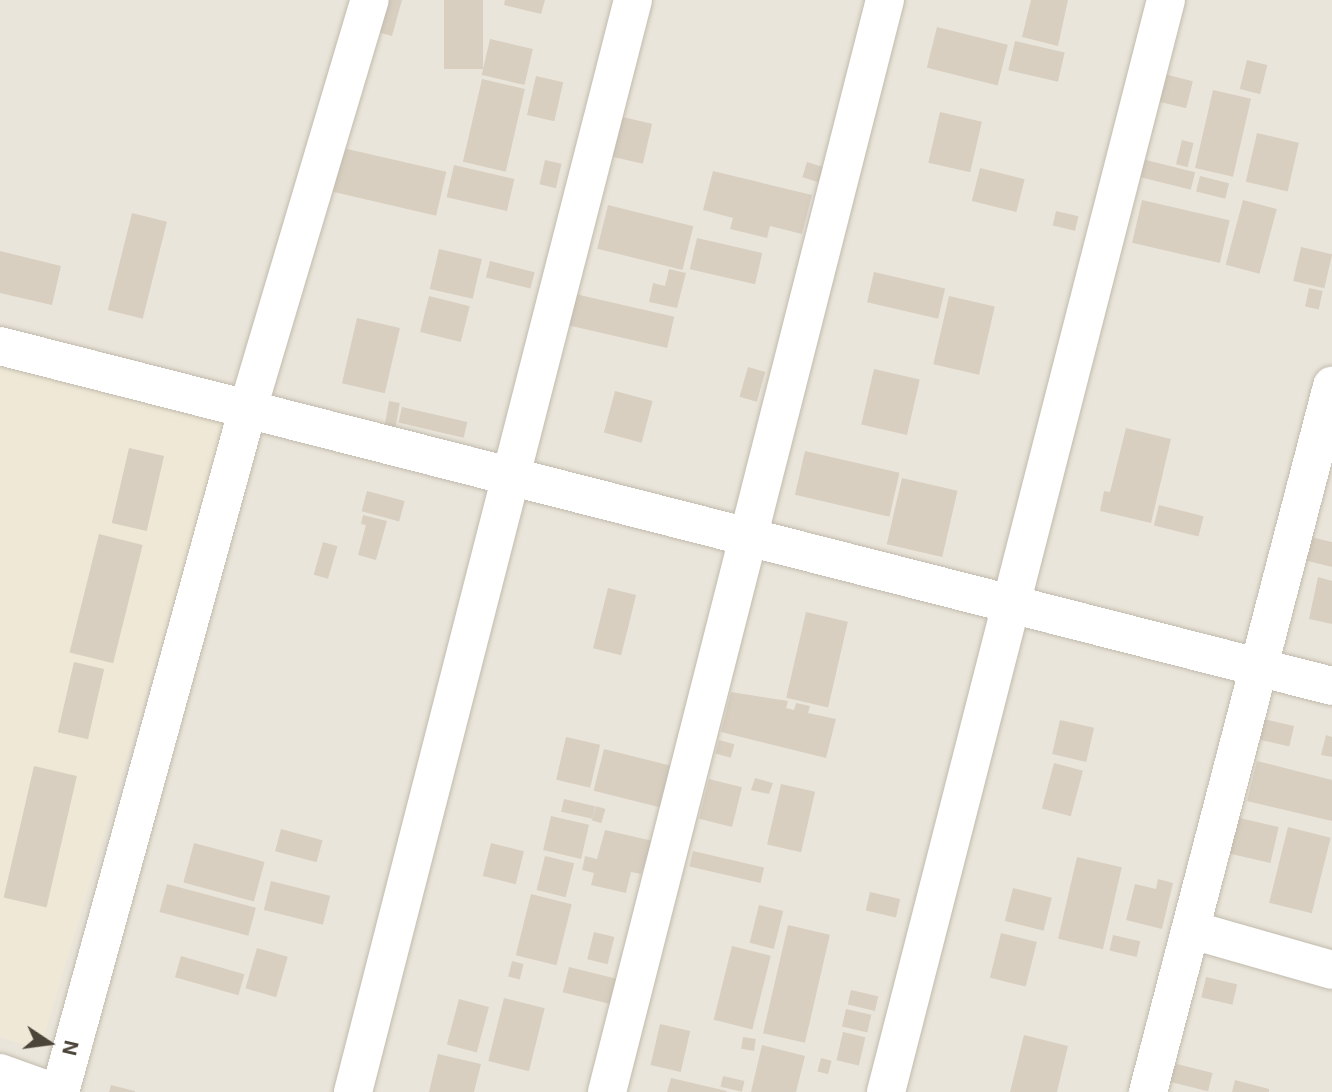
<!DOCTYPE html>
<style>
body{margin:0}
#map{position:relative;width:1332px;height:1092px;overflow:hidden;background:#f6f3ec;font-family:Inter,sans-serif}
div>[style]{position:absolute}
.residential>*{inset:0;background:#eae5da;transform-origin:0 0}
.education>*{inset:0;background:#efe8d6}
.building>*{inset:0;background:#d8cfc1;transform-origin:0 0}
.roads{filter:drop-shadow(0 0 2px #c2bbae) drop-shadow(0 0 2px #c2bbae)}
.minor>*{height:38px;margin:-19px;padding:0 19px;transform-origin:19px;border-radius:19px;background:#fff}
span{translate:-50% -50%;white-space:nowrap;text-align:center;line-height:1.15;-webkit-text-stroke:6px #fff;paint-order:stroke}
.north{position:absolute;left:14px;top:1008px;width:70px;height:70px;-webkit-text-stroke:5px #fff;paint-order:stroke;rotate:103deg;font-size:19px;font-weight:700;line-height:28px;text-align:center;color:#4b4439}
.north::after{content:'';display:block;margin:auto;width:24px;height:32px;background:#4b4439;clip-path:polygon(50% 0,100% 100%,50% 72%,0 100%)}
</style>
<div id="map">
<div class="residential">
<div style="left:0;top:0;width:1332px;height:1092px"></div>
</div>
<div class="education">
<div style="clip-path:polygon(0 363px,229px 417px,40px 1050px,0 1037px)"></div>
</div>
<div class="building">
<div style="clip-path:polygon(382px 0,402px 0,392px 36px,374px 31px)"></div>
<div style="left:444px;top:0;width:39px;height:69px"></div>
<div style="clip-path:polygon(505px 0,545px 0,541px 14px,504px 5px)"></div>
<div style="clip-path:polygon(1031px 0,1068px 0,1058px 46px,1022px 37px)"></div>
<div style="left:937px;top:27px;width:73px;height:42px;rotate:14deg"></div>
<div style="left:490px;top:39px;width:44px;height:37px;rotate:13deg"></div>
<div style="left:1015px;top:41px;width:51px;height:30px;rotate:13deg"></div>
<div style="left:1247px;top:60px;width:21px;height:30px;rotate:14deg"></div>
<div style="left:1156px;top:72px;width:38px;height:28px;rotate:14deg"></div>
<div style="left:536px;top:76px;width:28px;height:40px;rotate:13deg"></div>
<div style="left:482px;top:79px;width:44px;height:85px;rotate:13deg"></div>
<div style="left:1213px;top:90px;width:39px;height:80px;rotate:13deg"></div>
<div style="left:940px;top:112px;width:43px;height:52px;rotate:13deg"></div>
<div style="left:618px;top:116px;width:35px;height:41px;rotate:13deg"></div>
<div style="left:1257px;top:133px;width:43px;height:50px;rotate:13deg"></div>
<div style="left:1182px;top:140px;width:12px;height:25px;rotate:14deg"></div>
<div style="left:343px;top:148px;width:106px;height:45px;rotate:13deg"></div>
<div style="left:1134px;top:157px;width:63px;height:18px;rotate:14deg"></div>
<div style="left:545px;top:160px;width:17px;height:25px;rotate:13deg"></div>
<div style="left:807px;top:162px;width:28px;height:16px;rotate:17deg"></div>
<div style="left:454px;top:165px;width:62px;height:33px;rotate:13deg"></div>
<div style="left:980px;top:168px;width:46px;height:34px;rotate:14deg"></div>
<div style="clip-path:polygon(713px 171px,812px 195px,802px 234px,770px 226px,767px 238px,730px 229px,733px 218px,703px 210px)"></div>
<div style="left:1200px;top:176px;width:30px;height:16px;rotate:14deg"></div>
<div style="left:1142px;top:200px;width:90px;height:44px;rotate:13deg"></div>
<div style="left:1243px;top:200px;width:35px;height:67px;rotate:15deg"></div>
<div style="left:608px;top:205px;width:88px;height:45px;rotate:14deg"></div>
<div style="left:1056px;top:211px;width:23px;height:15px;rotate:13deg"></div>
<div style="left:132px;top:213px;width:36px;height:100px;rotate:14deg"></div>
<div style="left:697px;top:238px;width:67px;height:32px;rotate:13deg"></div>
<div style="left:1301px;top:247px;width:32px;height:35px;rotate:13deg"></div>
<div style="left:439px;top:249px;width:44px;height:41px;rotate:13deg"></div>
<div style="clip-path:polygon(0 251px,61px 266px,52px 305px,0 293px)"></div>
<div style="left:490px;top:261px;width:46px;height:17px;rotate:14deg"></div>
<div style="clip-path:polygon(669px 269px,686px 273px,677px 308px,649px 302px,653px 283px,665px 286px)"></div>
<div style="left:874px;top:272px;width:73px;height:31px;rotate:13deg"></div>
<div style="left:1309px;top:288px;width:14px;height:19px;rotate:12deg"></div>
<div style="left:571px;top:293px;width:106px;height:32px;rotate:13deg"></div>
<div style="left:429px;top:296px;width:42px;height:37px;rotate:14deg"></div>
<div style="left:949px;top:296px;width:47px;height:70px;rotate:13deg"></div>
<div style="left:357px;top:318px;width:44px;height:67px;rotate:13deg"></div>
<div style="left:748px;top:367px;width:18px;height:31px;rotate:16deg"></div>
<div style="left:874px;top:369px;width:47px;height:57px;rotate:13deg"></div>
<div style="left:615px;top:391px;width:39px;height:43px;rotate:15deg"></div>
<div style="left:389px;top:401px;width:11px;height:26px;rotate:10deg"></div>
<div style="left:402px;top:407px;width:67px;height:16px;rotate:13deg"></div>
<div style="clip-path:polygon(1126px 428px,1171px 439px,1151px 523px,1100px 511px,1104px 491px,1110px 492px)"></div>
<div style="left:129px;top:448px;width:36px;height:77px;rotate:13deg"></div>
<div style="left:805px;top:451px;width:97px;height:45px;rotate:13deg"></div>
<div style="left:902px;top:478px;width:57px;height:68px;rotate:13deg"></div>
<div style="left:367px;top:491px;width:39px;height:21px;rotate:15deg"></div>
<div style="left:1159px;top:505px;width:46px;height:21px;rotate:14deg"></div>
<div style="clip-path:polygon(363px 515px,387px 521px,376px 560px,358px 555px,366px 525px,361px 524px)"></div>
<div style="left:99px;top:534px;width:45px;height:122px;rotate:14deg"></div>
<div style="clip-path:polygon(1302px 535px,1332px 542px,1332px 567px,1296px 558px)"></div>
<div style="left:323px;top:542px;width:15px;height:34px;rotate:16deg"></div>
<div style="clip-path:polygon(1318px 577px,1332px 581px,1332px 624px,1309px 619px)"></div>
<div style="left:608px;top:588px;width:29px;height:62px;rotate:14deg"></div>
<div style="left:806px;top:612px;width:43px;height:88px;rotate:13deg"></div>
<div style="left:74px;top:662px;width:31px;height:72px;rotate:13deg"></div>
<div style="clip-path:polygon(731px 692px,788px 701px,786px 708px,794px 710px,796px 703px,810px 706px,808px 713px,836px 719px,826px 758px,721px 732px)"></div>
<div style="left:1259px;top:718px;width:36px;height:21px;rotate:13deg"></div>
<div style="left:1060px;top:720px;width:35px;height:35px;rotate:13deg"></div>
<div style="clip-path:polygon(1326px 735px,1332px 737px,1332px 757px,1321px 755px)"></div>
<div style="left:566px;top:737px;width:35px;height:44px;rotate:13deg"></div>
<div style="left:719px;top:740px;width:16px;height:14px;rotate:15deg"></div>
<div style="left:604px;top:749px;width:69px;height:43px;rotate:14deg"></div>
<div style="clip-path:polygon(1257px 761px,1332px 780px,1332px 821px,1247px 801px)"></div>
<div style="left:1054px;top:763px;width:30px;height:47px;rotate:15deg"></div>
<div style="left:34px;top:766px;width:44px;height:135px;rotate:13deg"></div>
<div style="clip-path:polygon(755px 778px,773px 783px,769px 794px,751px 790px)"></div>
<div style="left:709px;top:779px;width:34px;height:41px;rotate:14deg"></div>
<div style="left:781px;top:784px;width:35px;height:62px;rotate:13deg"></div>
<div style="left:564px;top:799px;width:32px;height:13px;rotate:13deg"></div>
<div style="left:596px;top:806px;width:10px;height:15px;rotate:17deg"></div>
<div style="left:551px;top:816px;width:39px;height:35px;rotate:13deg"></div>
<div style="left:1231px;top:816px;width:49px;height:37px;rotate:13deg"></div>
<div style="left:1288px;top:827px;width:44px;height:78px;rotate:14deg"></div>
<div style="left:281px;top:829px;width:43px;height:23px;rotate:15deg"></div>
<div style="clip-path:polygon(605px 830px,653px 841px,641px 874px,631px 872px,626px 893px,591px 885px,594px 873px,582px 870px,585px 856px,597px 859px)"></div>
<div style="left:194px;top:843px;width:73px;height:41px;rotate:15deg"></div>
<div style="left:491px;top:843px;width:34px;height:34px;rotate:14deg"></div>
<div style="left:693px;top:851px;width:73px;height:16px;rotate:13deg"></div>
<div style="left:545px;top:856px;width:30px;height:35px;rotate:14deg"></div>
<div style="left:1077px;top:857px;width:46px;height:84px;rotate:13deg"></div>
<div style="clip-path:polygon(1158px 879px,1173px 883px,1162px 929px,1126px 920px,1135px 884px,1156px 889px)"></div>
<div style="left:271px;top:881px;width:61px;height:30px;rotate:14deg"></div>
<div style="left:167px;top:884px;width:92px;height:29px;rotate:15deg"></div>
<div style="left:1013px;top:888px;width:40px;height:34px;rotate:14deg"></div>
<div style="left:870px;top:892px;width:31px;height:19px;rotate:13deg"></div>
<div style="left:531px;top:894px;width:42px;height:63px;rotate:14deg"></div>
<div style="left:759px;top:905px;width:25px;height:39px;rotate:14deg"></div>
<div style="left:788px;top:925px;width:43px;height:111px;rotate:13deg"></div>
<div style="left:594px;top:932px;width:21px;height:28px;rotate:14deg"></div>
<div style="left:1001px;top:933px;width:37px;height:46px;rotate:14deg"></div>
<div style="left:1113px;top:935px;width:28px;height:16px;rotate:13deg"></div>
<div style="left:732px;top:946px;width:40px;height:76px;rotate:14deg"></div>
<div style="left:257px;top:948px;width:32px;height:42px;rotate:16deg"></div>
<div style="left:181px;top:956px;width:66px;height:22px;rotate:16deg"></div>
<div style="left:512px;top:961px;width:12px;height:16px;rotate:14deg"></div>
<div style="left:569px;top:967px;width:49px;height:26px;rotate:14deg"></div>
<div style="left:1206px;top:977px;width:32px;height:21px;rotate:13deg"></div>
<div style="left:851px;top:990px;width:28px;height:15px;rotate:13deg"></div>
<div style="left:504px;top:998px;width:42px;height:65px;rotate:14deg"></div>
<div style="left:459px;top:999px;width:31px;height:47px;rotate:15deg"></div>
<div style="left:846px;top:1009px;width:26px;height:18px;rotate:13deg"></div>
<div style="left:660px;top:1024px;width:31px;height:42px;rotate:13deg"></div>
<div style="left:843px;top:1032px;width:23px;height:29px;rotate:13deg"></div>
<div style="clip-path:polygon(1024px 1035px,1068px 1046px,1057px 1092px,1010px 1092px)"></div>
<div style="left:743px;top:1037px;width:13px;height:12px;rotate:9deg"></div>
<div style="clip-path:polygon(762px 1045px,805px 1056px,796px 1092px,751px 1092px)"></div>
<div style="clip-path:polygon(438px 1054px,481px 1064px,474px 1092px,429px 1092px)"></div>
<div style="left:821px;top:1058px;width:11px;height:14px;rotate:15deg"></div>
<div style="left:1169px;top:1062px;width:45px;height:19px;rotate:14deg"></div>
<div style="left:723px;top:1076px;width:22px;height:11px;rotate:13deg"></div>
<div style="clip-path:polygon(671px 1078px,727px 1091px,726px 1092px,667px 1092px)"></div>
<div style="clip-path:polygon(1235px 1080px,1269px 1089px,1269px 1092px,1232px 1092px)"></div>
<div style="clip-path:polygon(111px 1085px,135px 1091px,135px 1092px,109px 1092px)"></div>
</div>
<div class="roads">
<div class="minor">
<div style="left:0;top:346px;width:1375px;rotate:14.32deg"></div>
<div style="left:1192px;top:930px;width:146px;rotate:15.9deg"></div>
<div style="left:0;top:1073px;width:56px;rotate:19.7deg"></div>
<div style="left:60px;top:1092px;width:709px;rotate:-74.63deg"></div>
<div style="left:248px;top:408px;width:426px;rotate:-73.4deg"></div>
<div style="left:353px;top:1092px;width:1127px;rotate:-75.62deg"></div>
<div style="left:607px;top:1092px;width:1127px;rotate:-75.72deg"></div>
<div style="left:886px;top:1092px;width:1127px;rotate:-75.62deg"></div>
<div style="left:1148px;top:1092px;width:730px;rotate:-75.39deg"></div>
</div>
</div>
<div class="north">N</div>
</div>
